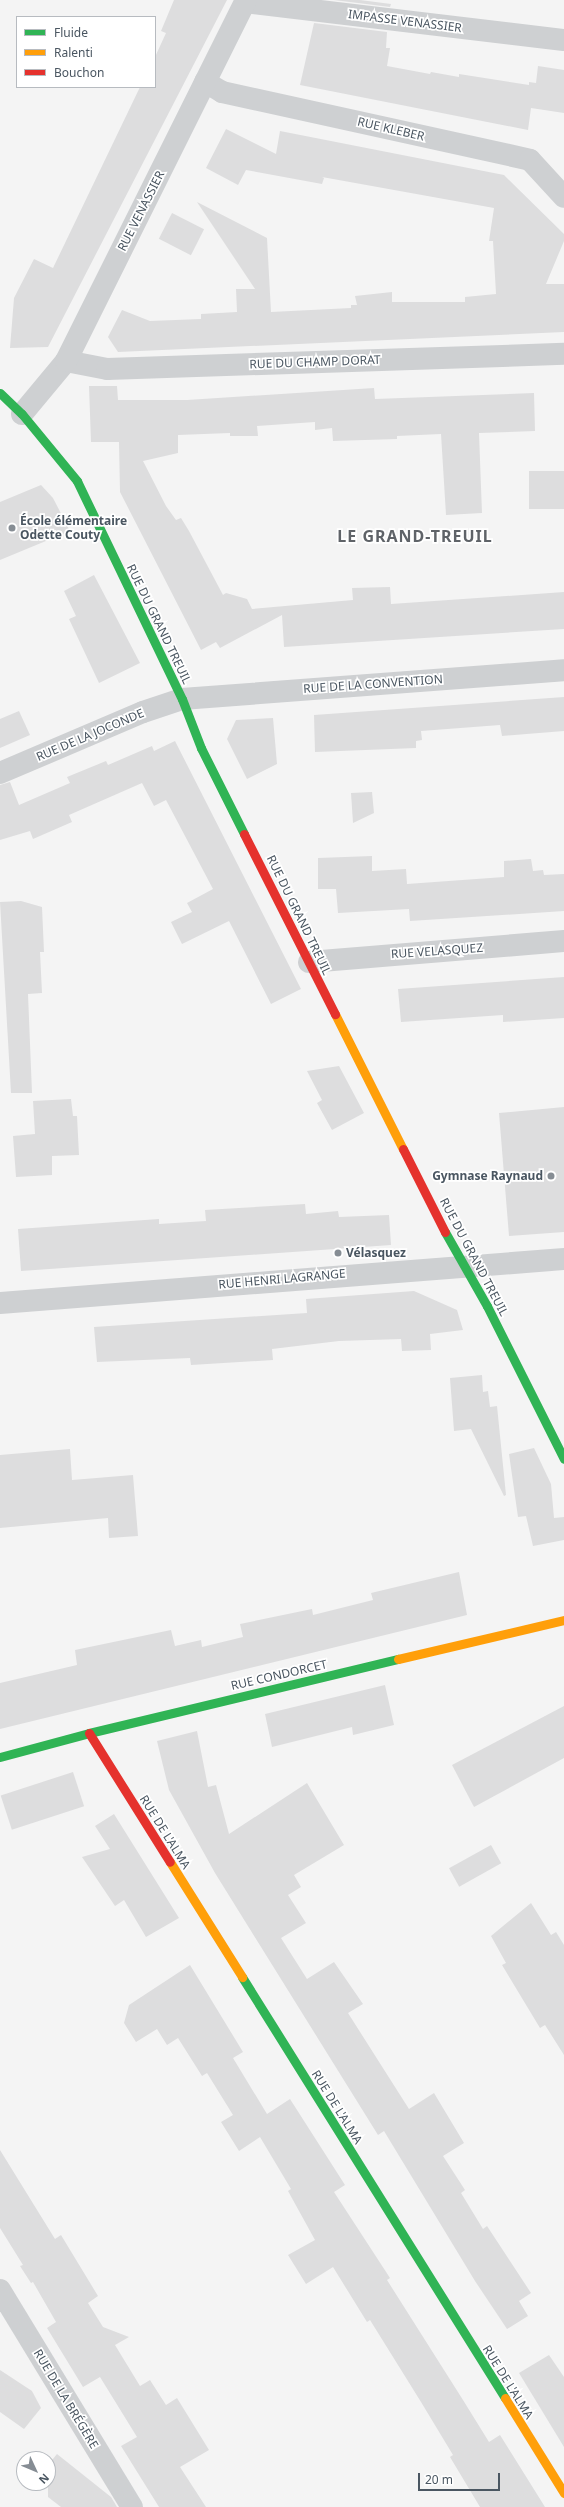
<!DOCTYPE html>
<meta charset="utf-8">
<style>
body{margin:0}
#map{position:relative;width:564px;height:2507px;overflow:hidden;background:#f4f4f4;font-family:"Noto Sans",sans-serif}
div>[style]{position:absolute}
.building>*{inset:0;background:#ddddde;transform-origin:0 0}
.street>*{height:22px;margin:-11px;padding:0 11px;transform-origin:11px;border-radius:11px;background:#ced0d2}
.fast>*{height:9px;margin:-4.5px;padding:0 4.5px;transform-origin:4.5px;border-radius:4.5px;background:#30b455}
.slow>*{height:9px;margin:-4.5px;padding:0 4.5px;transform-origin:4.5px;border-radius:4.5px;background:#ff9f0a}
.jam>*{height:9px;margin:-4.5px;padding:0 4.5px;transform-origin:4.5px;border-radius:4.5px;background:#e5322d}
.dots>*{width:11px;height:11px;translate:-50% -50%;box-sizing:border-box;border:2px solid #fff;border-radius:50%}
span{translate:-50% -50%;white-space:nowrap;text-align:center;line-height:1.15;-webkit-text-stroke:3.5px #fff;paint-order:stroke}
.street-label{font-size:12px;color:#4a5661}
.poi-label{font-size:12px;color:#4a5661;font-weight:700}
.left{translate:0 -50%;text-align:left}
.right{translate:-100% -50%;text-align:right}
.district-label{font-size:16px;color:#5f6368;font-weight:700;letter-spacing:1px}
.legend{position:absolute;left:16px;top:16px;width:140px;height:72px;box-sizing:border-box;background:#fff;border:1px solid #b7bbc0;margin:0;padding:5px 7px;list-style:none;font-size:12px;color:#4a5661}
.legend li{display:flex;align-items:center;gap:8px;height:20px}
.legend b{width:20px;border:1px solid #b7bbc0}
.north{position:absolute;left:16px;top:2451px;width:40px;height:40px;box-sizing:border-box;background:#fff;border:1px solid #b7bbc0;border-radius:50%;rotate:134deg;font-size:11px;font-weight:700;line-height:16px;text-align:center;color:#4a5661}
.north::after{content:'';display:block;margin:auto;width:14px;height:18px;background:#868d94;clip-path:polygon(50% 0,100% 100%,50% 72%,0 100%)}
.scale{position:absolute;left:418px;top:2473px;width:82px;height:18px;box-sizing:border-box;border:2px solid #4a5661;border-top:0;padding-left:5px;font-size:12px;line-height:14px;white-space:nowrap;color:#4a5661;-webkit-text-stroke:3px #fff;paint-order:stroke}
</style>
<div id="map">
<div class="building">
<div style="clip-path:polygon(174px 0,227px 0,48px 347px,10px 348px,14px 298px,34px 259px,53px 268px,140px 87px,155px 87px,155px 57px,166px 33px,161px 31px)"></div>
<div style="clip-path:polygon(334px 0,360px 0,391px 4px,390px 7px)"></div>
<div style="clip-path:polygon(314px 23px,387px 32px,386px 48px,390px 48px,387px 66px,430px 74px,431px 72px,459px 77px,459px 74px,529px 85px,529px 82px,536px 83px,538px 66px,564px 70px,564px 113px,531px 108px,528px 130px,300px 85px)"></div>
<div style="clip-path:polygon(226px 129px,276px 154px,280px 131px,504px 175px,564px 234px,564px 241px,546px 284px,564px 284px,564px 332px,118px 352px,108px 337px,122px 310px,150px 321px,201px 319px,201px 314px,237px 312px,236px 289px,255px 289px,197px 202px,267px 238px,271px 312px,351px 308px,351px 305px,357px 305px,355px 296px,392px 292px,392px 302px,465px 302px,465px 297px,496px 294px,493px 241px,489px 241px,494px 208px,322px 177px,324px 178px,322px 184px,246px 170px,238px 185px,206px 168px)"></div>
<div style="left:172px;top:213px;width:36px;height:29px;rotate:27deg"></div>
<div style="clip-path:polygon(89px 386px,117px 386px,118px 400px,187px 400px,374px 388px,375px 399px,534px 393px,535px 431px,479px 433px,482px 513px,446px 515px,441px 434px,397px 436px,397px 439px,333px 441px,332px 428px,315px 430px,315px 422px,257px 426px,258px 436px,230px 436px,230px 433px,178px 435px,178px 453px,143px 461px,166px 506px,176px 520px,181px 518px,189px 531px,223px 595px,226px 593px,247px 599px,252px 609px,353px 600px,352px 588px,390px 587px,391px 604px,564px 592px,564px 629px,284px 647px,282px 615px,220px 648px,216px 642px,201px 650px,120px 492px,119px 442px,91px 442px)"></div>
<div style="left:564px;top:471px;width:38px;height:35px;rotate:90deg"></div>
<div style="clip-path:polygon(41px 485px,53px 498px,70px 531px,0 560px,0 502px)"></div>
<div style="clip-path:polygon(94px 575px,140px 663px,99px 683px,69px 619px,76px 616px,64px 591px)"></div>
<div style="clip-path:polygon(564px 697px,564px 731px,502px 736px,500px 725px,421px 731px,422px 740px,416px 741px,416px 748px,315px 752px,314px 715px)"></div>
<div style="clip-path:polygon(19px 711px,30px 735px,0 748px,0 719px)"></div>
<div style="clip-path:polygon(273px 718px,277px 764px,247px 779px,227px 739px,236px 720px)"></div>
<div style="clip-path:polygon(175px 741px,301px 989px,271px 1004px,229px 921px,182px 944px,171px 922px,192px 912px,187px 903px,213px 889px,166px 800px,154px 806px,142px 783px,69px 815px,72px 822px,33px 839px,30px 831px,0 840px,0 785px,10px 782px,19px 805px,70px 783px,67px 777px,106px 761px,108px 765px,152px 746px,154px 751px)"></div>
<div style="clip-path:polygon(372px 792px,374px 813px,353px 823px,351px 793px)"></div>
<div style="clip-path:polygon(372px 856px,372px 871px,406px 869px,407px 884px,504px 877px,504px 861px,531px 859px,533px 871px,543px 870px,544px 875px,564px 874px,564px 911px,410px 921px,409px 909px,338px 913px,336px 889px,318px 889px,318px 858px)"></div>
<div style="clip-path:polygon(21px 901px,42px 907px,44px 952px,40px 952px,42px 993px,28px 994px,32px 1093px,11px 1093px,0 902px)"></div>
<div style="clip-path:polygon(564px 977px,564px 1018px,503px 1022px,503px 1015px,401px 1022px,398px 989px)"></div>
<div style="clip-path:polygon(339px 1066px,364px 1113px,332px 1130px,317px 1103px,322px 1100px,307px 1071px)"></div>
<div style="clip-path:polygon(71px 1099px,73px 1116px,77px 1116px,79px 1155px,52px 1156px,52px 1175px,16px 1177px,13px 1136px,35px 1134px,33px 1101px)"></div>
<div style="clip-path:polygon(564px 1107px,564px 1232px,509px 1236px,499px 1113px)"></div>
<div style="clip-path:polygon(305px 1204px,306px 1214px,338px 1211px,339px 1217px,389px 1215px,391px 1245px,21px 1271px,18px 1229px,159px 1219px,159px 1224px,206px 1221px,205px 1210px)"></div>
<div style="clip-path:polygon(414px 1291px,457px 1310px,463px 1330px,430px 1334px,431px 1350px,402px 1351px,401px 1339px,339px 1341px,272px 1349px,273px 1360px,191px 1365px,190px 1358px,97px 1362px,94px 1327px,307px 1313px,306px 1299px)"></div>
<div style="clip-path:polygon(482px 1375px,483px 1392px,488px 1391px,490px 1407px,497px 1406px,506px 1495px,504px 1496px,471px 1429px,454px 1431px,450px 1378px)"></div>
<div style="clip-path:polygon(534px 1448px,551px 1484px,554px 1518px,564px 1517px,564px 1540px,533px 1546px,526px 1516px,518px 1517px,509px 1454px)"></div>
<div style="clip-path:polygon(70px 1449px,72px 1480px,133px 1475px,138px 1536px,109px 1538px,108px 1518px,0 1528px,0 1455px)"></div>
<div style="clip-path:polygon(459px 1572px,467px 1615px,0 1729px,0 1683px,77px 1665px,75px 1650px,171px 1630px,175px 1646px,201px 1640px,202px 1647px,243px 1637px,240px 1624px,312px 1609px,313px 1615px,373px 1600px,371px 1593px)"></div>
<div style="clip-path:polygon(385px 1685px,394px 1725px,353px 1735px,352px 1727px,272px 1747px,265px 1714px)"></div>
<div style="clip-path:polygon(564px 1706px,564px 1758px,474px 1807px,452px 1765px)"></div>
<div style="clip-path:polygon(197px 1731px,208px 1787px,216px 1785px,229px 1834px,307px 1783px,344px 1845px,294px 1875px,301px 1887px,288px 1895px,306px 1923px,281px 1938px,307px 1979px,334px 1962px,363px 2004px,348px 2013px,409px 2109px,434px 2093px,464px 2143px,443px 2156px,465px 2190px,461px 2193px,483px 2229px,487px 2226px,531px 2293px,519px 2301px,528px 2316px,507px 2329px,475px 2281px,384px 2131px,378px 2135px,215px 1873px,169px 1790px,157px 1741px)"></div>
<div style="left:73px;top:1772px;width:36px;height:76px;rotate:72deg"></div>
<div style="clip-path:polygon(114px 1814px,179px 1918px,146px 1937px,124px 1900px,115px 1906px,82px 1857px,110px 1849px,95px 1826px)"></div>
<div style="left:491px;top:1845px;width:21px;height:48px;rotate:61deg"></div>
<div style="clip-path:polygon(531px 1903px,551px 1935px,556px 1932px,564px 1945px,564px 2055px,545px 2025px,540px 2028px,502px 1965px,506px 1963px,491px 1936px)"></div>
<div style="clip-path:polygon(190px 1965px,243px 2052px,233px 2058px,267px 2114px,290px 2099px,345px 2185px,334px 2192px,390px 2278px,387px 2280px,463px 2400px,489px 2442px,500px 2435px,545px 2507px,480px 2507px,450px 2457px,453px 2455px,421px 2402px,370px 2320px,367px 2322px,333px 2267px,306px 2284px,288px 2255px,315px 2240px,288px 2191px,291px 2189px,260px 2137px,239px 2151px,221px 2122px,233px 2115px,207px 2073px,202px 2076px,178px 2038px,167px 2045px,157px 2029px,136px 2042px,124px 2023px,129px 2005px)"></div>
<div style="clip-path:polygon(0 2150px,55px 2239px,61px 2235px,98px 2296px,88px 2303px,103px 2327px,129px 2337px,115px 2345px,140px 2386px,150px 2380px,166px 2405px,177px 2398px,209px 2450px,180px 2467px,206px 2507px,159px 2507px,121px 2446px,137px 2437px,100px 2377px,83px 2387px,47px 2328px,56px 2322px,33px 2282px,31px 2283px,20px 2266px,23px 2265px,0 2228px)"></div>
<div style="clip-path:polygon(549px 2355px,564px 2377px,564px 2447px,519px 2373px)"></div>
<div style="clip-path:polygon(0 2370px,32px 2391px,41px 2408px,24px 2429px,0 2412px)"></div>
<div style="clip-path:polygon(57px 2454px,111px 2497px,117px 2507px,61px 2507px,48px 2497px,48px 2465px)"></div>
</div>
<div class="street">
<div style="left:245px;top:2px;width:321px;rotate:6.8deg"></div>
<div style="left:205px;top:82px;width:20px;rotate:30deg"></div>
<div style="left:222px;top:92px;width:315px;rotate:12.4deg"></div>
<div style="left:530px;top:160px;width:50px;rotate:47.4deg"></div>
<div style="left:66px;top:361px;width:42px;rotate:11deg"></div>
<div style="left:107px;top:369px;width:457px;rotate:-1.9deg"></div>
<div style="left:22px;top:414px;width:69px;rotate:-50.3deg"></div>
<div style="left:66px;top:361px;width:403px;rotate:-63.5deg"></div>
<div style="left:0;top:773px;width:155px;rotate:-23.1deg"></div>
<div style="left:143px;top:712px;width:41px;rotate:-18.4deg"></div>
<div style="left:182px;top:699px;width:383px;rotate:-4.3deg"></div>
<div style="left:309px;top:962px;width:256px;rotate:-4.7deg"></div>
<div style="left:0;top:1303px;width:566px;rotate:-4.46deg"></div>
<div style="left:0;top:2290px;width:254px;rotate:58.7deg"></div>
</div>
<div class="fast">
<div style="left:0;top:393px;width:30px;rotate:44deg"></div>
<div style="left:22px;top:414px;width:87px;rotate:50.6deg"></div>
<div style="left:77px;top:481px;width:242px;rotate:64.3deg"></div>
<div style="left:182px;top:699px;width:53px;rotate:68.8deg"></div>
<div style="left:201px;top:748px;width:96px;rotate:63.4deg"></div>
<div style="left:445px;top:1232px;width:85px;rotate:60.4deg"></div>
<div style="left:487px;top:1306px;width:171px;rotate:63.3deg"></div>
<div style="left:0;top:1757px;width:92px;rotate:-15.1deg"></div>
<div style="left:89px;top:1733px;width:318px;rotate:-13.5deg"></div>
<div style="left:242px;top:1977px;width:496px;rotate:58deg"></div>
</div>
<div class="slow">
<div style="left:335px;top:1014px;width:151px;rotate:63.3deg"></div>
<div style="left:398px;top:1659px;width:171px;rotate:-13.2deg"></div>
<div style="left:170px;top:1862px;width:136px;rotate:57.9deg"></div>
<div style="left:505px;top:2398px;width:112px;rotate:58.2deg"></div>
</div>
<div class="jam">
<div style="left:244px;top:834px;width:202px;rotate:63.2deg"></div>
<div style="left:403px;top:1149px;width:93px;rotate:63.2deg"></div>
<div style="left:89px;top:1733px;width:152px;rotate:57.9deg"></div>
</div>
<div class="dots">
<div style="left:12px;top:528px;background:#868d94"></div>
<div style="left:551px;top:1176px;background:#868d94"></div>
<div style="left:338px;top:1253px;background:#868d94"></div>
</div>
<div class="street-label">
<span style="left:405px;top:21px;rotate:7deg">IMPASSE VENASSIER</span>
<span style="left:391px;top:129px;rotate:13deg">RUE KLEBER</span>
<span style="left:141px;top:211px;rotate:-63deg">RUE VENASSIER</span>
<span style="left:315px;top:362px;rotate:-2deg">RUE DU CHAMP DORAT</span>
<span style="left:159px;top:624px;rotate:64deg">RUE DU GRAND TREUIL</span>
<span style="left:373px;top:684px;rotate:-4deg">RUE DE LA CONVENTION</span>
<span style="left:90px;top:735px;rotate:-23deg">RUE DE LA JOCONDE</span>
<span style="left:299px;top:915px;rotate:64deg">RUE DU GRAND TREUIL</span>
<span style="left:437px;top:951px;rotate:-4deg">RUE VELASQUEZ</span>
<span style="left:474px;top:1257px;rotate:62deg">RUE DU GRAND TREUIL</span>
<span style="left:282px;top:1279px;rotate:-5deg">RUE HENRI LAGRANGE</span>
<span style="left:279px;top:1675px;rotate:-13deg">RUE CONDORCET</span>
<span style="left:165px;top:1832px;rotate:58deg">RUE DE L'ALMA</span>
<span style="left:337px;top:2107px;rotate:58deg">RUE DE L'ALMA</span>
<span style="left:508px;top:2382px;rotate:58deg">RUE DE L'ALMA</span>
<span style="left:66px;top:2399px;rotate:59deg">RUE DE LA BRÉGÈRE</span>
</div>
<div class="poi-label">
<span class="left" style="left:20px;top:528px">École élémentaire<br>Odette Couty</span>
<span class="right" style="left:543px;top:1176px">Gymnase Raynaud</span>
<span class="left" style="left:346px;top:1253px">Vélasquez</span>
</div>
<div class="district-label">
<span style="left:415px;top:536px">LE GRAND-TREUIL</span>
</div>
<ul class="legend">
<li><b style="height:5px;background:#30b455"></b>Fluide</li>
<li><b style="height:5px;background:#ff9f0a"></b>Ralenti</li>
<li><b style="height:5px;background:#e5322d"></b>Bouchon</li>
</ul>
<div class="north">N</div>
<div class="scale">20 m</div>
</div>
